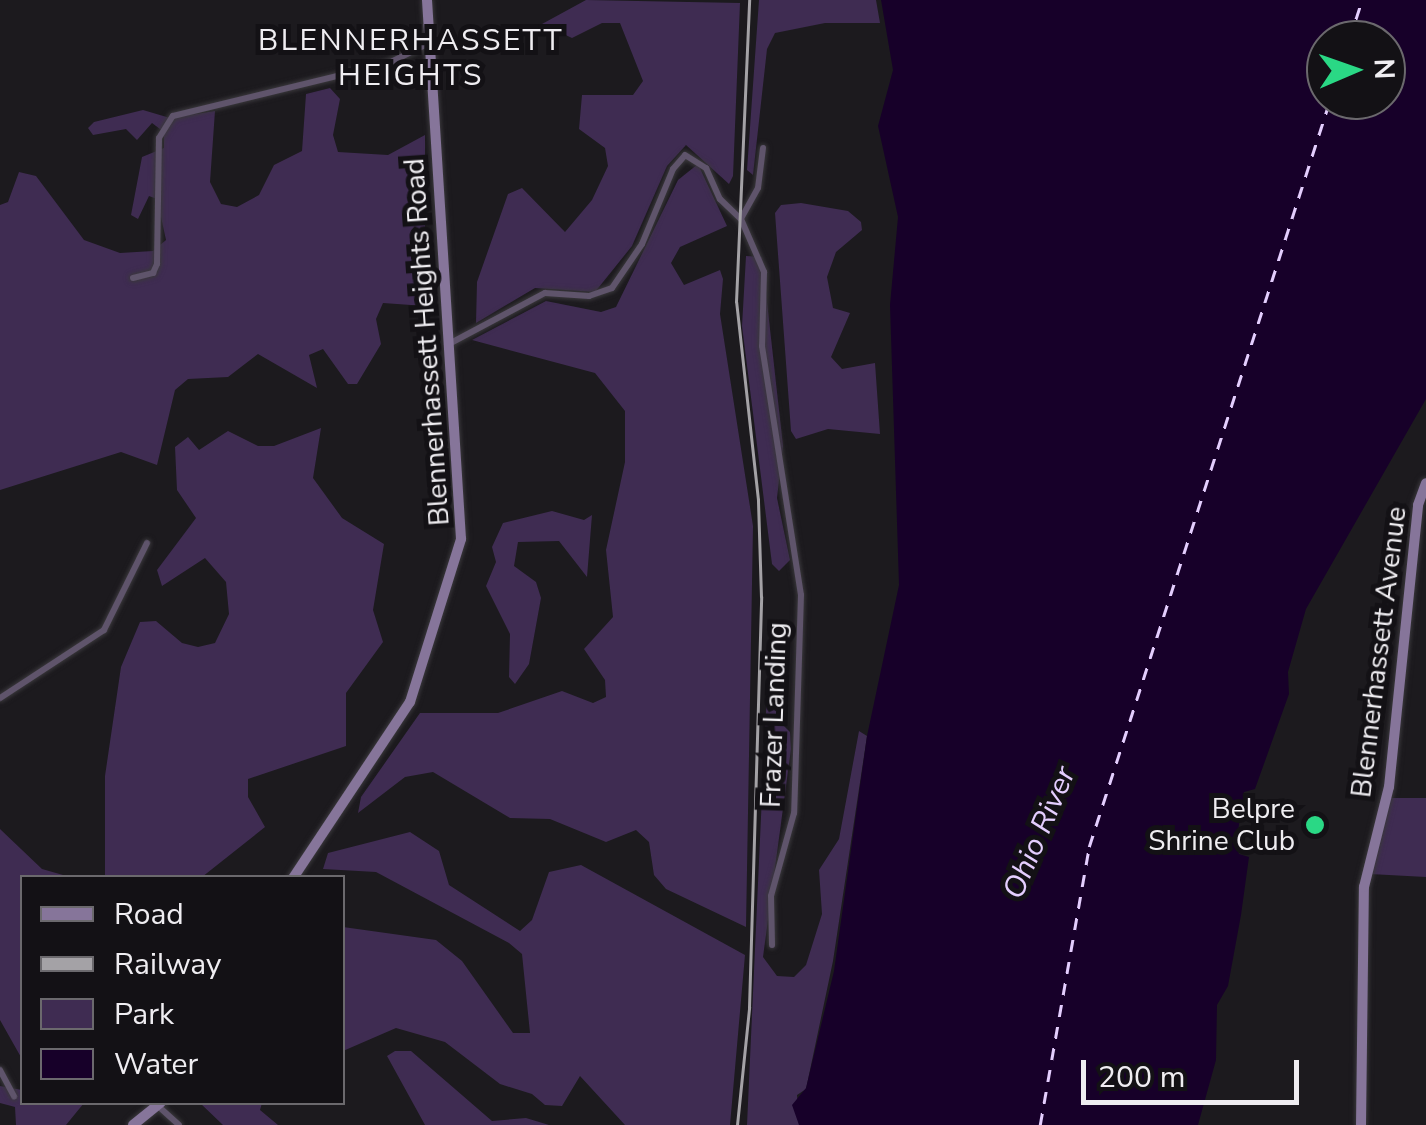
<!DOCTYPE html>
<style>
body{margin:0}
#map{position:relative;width:1426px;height:1125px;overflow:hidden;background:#1c1a1e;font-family:"Nunito Sans",sans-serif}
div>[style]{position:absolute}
.green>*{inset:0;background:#3f2c52}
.water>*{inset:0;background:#170029}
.ferry>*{height:2.5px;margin-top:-1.25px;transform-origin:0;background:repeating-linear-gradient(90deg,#e4cefe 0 12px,transparent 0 22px)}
.roads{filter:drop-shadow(0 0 2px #3a383c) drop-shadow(0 0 2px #3a383c)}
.street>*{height:6px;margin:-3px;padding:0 3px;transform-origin:3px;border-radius:3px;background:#5f546b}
.secondary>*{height:10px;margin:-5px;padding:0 5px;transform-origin:5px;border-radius:5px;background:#86759a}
.rail>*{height:2.5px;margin:-1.25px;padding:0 1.25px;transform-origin:1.25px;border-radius:1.25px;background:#a4a2a6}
.dots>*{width:28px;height:28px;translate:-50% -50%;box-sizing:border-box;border:5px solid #131115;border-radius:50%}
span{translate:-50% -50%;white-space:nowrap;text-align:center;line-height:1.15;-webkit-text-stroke:10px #131115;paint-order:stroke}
.street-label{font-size:28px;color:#efedf1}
.poi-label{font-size:28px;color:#efedf1}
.right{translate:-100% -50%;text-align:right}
.neighbourhood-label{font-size:30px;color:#efedf1;letter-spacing:2.5px}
.water-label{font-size:30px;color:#e4cefe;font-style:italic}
.legend{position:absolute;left:20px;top:875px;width:325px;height:230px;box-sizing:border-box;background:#131115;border:2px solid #6b696d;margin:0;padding:12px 18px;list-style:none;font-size:30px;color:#efedf1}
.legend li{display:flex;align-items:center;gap:20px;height:50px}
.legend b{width:50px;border:2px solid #6b696d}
.north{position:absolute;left:1306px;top:20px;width:100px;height:100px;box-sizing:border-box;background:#131115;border:2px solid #6b696d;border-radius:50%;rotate:88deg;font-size:28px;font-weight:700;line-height:40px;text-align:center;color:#efedf1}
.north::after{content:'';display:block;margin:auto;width:35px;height:45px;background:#2ad885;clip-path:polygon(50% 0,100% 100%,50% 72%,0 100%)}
.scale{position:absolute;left:1081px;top:1060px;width:218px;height:45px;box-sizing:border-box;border:5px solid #efedf1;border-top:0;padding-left:12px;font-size:30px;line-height:35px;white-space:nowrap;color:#efedf1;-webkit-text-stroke:8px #131115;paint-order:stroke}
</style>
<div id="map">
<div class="green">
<div style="clip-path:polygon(586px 0,740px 3px,733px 176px,729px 184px,686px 145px,667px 166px,632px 246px,595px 292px,535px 288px,476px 323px,477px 282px,508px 194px,522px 188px,565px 232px,592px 200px,608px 166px,605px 148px,579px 129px,582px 95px,633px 95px,643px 81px,620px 23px,602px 23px,572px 38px,542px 24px)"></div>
<div style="clip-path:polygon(759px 0,876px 0,880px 23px,825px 23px,775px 33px,767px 49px,753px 175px,747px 170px)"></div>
<div style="clip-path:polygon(330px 88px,340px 99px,333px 135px,338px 152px,388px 155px,425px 135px,425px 306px,383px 303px,376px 319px,381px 344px,357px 384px,348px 384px,323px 349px,309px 355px,317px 388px,258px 354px,228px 377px,188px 379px,175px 390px,157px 465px,121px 452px,0 490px,0 205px,8px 202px,19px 172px,36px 176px,84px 240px,120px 253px,153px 251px,166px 240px,157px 199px,149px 196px,138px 219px,131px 215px,142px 157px,164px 148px,164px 132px,152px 123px,137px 140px,126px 129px,93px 135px,88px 128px,94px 122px,143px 110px,170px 118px,215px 111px,210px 182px,221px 204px,237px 207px,259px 195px,274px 165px,302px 151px,306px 94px)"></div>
<div style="clip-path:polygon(698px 164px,727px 226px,680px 247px,671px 263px,684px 285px,720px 270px,723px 279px,720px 314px,753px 526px,746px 927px,666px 889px,654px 875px,649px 842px,636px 830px,606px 842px,550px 819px,510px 818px,433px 772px,405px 777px,358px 813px,361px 797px,420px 713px,498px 713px,562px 691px,593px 703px,606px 697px,605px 680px,584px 649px,613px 617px,606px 550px,625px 462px,625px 411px,595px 373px,472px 340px,546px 301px,601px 312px,616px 307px,678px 180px)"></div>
<div style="clip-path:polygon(801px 203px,848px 211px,861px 222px,862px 230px,836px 252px,827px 277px,833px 308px,850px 313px,831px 357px,842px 369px,875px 363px,880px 434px,828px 429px,796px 439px,791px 431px,775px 213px,781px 205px)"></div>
<div style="clip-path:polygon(746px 256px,762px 257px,783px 446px,777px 498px,790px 560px,779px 571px,772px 564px,742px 326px)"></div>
<div style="clip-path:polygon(321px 428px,313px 478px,342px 518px,384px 544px,373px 610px,383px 642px,346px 693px,346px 746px,248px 779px,248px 797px,265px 827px,202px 877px,105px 877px,105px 776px,121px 667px,140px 622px,156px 621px,182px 643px,198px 647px,215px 643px,229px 614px,226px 582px,205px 558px,162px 586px,157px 570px,196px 518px,177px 490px,175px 447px,188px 437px,199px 450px,228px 431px,258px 446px,274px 446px)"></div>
<div style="clip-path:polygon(552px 511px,584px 520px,592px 515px,587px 577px,559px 541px,518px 542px,514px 566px,536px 582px,541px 598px,529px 664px,515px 684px,509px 677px,510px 634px,486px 586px,496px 562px,492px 547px,503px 523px)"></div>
<div style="clip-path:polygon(777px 659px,784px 664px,776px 679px,778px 720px,790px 732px,791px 749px,763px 957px,777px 976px,794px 977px,806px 965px,822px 914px,819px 870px,839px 839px,859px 731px,867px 736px,833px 961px,806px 1089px,797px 1095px,799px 1125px,747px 1125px,765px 729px,769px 662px)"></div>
<div style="clip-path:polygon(1390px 798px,1426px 798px,1426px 877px,1370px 874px)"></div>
<div style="clip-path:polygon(0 829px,42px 869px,70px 877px,22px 878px,22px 1059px,0 1020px)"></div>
<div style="clip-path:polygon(410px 832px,439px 851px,449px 885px,520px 931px,532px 920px,549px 872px,581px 865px,745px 955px,730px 1125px,625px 1125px,580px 1076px,562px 1106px,545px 1105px,532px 1094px,500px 1084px,445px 1042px,396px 1028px,343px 1051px,343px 927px,436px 940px,462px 961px,513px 1033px,530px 1033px,522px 954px,509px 943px,376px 872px,323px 869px,328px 853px)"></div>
<div style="clip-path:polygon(395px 1051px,411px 1051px,492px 1121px,526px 1118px,549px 1125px,425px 1125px,387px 1056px)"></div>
<div style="clip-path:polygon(0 1086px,22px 1090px,22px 1102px,84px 1103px,66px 1125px,16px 1125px,15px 1107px,0 1103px)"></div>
<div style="clip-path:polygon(200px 1103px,262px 1103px,260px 1110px,278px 1125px,223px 1125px)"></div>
</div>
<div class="water">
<div style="clip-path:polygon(evenodd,881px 0,1426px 0,1426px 399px,1306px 609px,1288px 672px,1289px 694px,1255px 789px,1244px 792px,1236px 844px,1239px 854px,1249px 857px,1241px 915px,1228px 986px,1217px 1005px,1216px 1060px,1198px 1125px,799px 1125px,792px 1105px,806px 1088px,834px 971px,867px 736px,899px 585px,890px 305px,898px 217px,878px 126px,893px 70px,881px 0,1326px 40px,1386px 40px,1386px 100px,1326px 100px,1326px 40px)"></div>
</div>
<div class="ferry">
<div style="left:1349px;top:40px;width:42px;rotate:-72deg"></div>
<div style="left:1040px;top:1125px;width:282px;rotate:-80deg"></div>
<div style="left:1089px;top:847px;width:785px;rotate:-72.12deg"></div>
</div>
<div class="roads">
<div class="street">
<div style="left:763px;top:148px;width:40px;rotate:97.1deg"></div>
<div style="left:758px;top:188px;width:35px;rotate:119deg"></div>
<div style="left:741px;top:219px;width:58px;rotate:66.5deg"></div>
<div style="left:764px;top:272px;width:74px;rotate:91.5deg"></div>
<div style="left:762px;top:346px;width:252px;rotate:81.1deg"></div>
<div style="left:801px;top:595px;width:218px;rotate:91.8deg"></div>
<div style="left:794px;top:813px;width:86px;rotate:105.5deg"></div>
<div style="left:771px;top:896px;width:49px;rotate:88.8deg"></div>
<div style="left:133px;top:278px;width:21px;rotate:-14deg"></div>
<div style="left:153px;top:273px;width:10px;rotate:-66deg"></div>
<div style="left:157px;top:264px;width:126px;rotate:-89.1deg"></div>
<div style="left:159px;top:138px;width:26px;rotate:-58deg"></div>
<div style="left:173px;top:116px;width:220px;rotate:-13.7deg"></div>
<div style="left:387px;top:64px;width:47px;rotate:-26.6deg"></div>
<div style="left:447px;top:345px;width:111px;rotate:-28deg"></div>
<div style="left:545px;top:293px;width:44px;rotate:3.9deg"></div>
<div style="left:589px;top:296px;width:24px;rotate:-19deg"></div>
<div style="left:612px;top:288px;width:53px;rotate:-55.7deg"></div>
<div style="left:642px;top:244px;width:81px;rotate:-67.5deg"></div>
<div style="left:673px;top:169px;width:18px;rotate:-49deg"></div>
<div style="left:685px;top:155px;width:25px;rotate:32deg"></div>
<div style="left:706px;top:168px;width:34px;rotate:66deg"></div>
<div style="left:720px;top:199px;width:29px;rotate:44deg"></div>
<div style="left:0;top:698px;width:124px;rotate:-33.2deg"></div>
<div style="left:104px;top:630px;width:97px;rotate:-63.7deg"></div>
<div style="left:0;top:1070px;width:30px;rotate:62deg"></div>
<div style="left:158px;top:1106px;width:28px;rotate:42deg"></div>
</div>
<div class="secondary">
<div style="left:293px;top:878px;width:211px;rotate:-56.4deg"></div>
<div style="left:410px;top:702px;width:171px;rotate:-72.6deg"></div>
<div style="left:461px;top:539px;width:540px;rotate:-93.61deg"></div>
<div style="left:133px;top:1125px;width:36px;rotate:-39deg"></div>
<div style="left:1361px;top:1125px;width:238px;rotate:-89.3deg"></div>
<div style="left:1364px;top:887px;width:103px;rotate:-76deg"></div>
<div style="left:1389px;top:787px;width:283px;rotate:-84.1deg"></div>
<div style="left:1418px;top:505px;width:23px;rotate:-70deg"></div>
</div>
</div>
<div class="rail">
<div style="left:737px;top:1125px;width:118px;rotate:-84.1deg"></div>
<div style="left:749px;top:1008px;width:411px;rotate:-88.3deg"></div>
<div style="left:761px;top:597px;width:97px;rotate:-91.8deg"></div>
<div style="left:758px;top:500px;width:199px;rotate:-96.3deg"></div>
<div style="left:736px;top:302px;width:302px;rotate:-87.5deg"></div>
</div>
<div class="dots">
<div style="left:1315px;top:825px;background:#2ad885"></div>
</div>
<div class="street-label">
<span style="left:427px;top:342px;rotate:-94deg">Blennerhassett Heights Road</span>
<span style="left:1379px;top:652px;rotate:-83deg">Blennerhassett Avenue</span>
<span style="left:774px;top:715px;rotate:-88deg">Frazer Landing</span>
</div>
<div class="poi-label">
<span class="right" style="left:1295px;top:825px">Belpre<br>Shrine Club</span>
</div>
<div class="neighbourhood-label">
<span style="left:411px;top:58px">BLENNERHASSETT<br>HEIGHTS</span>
</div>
<div class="water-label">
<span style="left:1040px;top:833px;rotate:-67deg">Ohio River</span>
</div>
<ul class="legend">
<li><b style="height:12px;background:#86759a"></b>Road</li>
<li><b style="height:12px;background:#a4a2a6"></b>Railway</li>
<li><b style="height:28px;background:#3f2c52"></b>Park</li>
<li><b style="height:28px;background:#170029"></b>Water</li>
</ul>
<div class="north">N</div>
<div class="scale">200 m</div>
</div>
